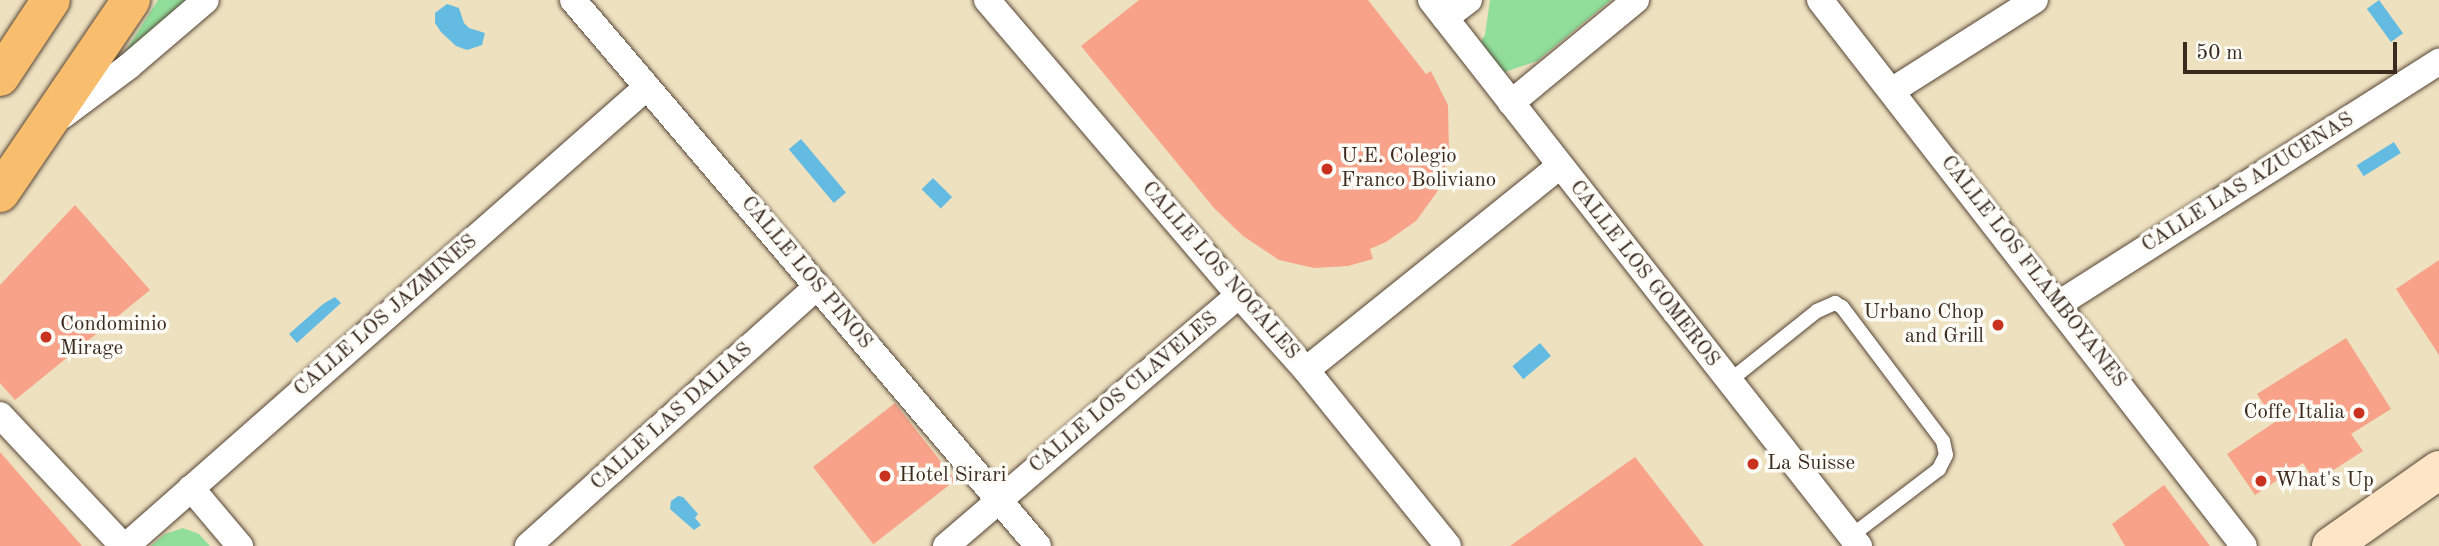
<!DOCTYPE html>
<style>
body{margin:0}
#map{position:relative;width:2439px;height:546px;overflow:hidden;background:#eee1c0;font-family:"Old Standard TT",serif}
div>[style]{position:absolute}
.green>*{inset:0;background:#91de9b}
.water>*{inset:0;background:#64bbe1;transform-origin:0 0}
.building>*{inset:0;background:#f7a289;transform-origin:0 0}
.roads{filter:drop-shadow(0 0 2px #564536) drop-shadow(0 0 2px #564536)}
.lane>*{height:14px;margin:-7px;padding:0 7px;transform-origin:7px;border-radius:7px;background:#fff}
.street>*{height:26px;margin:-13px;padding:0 13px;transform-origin:13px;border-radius:13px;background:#fff}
.secondary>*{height:38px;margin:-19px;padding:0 19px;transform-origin:19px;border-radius:19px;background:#fde5c5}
.highway>*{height:38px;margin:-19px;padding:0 19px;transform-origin:19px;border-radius:19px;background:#f9be6d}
.dots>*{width:19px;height:19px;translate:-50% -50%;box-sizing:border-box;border:4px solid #fdfcf7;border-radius:50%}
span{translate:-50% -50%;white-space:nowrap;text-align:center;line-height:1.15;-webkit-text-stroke:7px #fdfcf7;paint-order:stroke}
.poi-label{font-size:21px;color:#3b2a1e}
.left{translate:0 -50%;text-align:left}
.right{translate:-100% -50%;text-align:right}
.street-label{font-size:21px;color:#3b2a1e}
.scale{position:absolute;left:2183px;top:42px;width:214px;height:32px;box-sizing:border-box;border:4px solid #3b2a1e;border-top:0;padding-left:9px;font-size:21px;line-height:24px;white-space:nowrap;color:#3b2a1e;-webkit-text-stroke:5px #fdfcf7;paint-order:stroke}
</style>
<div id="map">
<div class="green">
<div style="clip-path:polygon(158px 0,193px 0,116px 66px)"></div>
<div style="clip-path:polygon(1490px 0,1611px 0,1537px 61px,1502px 73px,1478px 46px,1485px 35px)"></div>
<div style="clip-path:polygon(183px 528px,199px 534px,210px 546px,151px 546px,165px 534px)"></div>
</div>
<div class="water">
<div style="left:2379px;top:0;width:41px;height:15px;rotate:54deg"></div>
<div style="clip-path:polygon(447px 4px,459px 8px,464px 23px,469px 28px,485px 33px,482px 45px,467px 50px,456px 46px,441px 32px,435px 23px,435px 13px)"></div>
<div style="left:801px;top:139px;width:70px;height:16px;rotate:50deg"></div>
<div style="left:2394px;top:142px;width:13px;height:44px;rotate:58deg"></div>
<div style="left:933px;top:178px;width:27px;height:16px;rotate:45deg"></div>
<div style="clip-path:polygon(335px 297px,341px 303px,297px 343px,289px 334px,323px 304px)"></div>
<div style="left:1540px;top:343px;width:17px;height:36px;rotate:50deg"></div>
<div style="clip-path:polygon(678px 496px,683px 497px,698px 514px,695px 518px,701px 525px,694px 530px,670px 509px,671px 501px)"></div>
</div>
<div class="building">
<div style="clip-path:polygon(1139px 0,1368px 0,1426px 74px,1431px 71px,1448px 105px,1449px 154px,1437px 192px,1416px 221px,1386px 242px,1370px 249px,1373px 259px,1348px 266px,1314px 268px,1279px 260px,1243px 236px,1214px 208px,1081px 46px)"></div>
<div style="clip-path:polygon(75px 205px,150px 290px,15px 400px,0 383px,0 285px)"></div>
<div style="clip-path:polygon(2439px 260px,2439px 355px,2396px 289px)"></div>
<div style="clip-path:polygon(2346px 338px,2391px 409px,2351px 434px,2363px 451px,2315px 482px,2303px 463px,2255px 495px,2227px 454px,2275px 422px,2257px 394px)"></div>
<div style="left:895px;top:403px;width:98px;height:104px;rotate:52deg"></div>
<div style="clip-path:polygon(0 452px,82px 546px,0 546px)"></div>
<div style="clip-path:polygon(1635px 457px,1704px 546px,1510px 546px)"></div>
<div style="clip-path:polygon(2164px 485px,2210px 546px,2125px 546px,2112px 524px)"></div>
</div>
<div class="roads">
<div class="lane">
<div style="left:1728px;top:382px;width:114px;rotate:-38.6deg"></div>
<div style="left:1817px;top:311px;width:20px;rotate:-24deg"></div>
<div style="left:1835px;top:303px;width:8px;rotate:30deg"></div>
<div style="left:1842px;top:307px;width:168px;rotate:53deg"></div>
<div style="left:1943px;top:441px;width:14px;rotate:78deg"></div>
<div style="left:1946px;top:455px;width:16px;rotate:117deg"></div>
<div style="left:1939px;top:469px;width:111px;rotate:142.7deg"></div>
</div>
<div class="street">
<div style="left:573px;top:0;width:717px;rotate:49.58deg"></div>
<div style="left:987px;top:0;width:388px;rotate:49.5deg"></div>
<div style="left:1239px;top:295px;width:101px;rotate:48.2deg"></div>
<div style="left:1306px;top:370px;width:226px;rotate:51.1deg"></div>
<div style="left:1431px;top:0;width:694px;rotate:51.91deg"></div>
<div style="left:1820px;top:0;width:691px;rotate:52.17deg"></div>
<div style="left:1445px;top:18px;width:30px;rotate:-37deg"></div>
<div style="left:1893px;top:90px;width:168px;rotate:-32.4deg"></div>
<div style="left:1511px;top:103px;width:162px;rotate:-39.5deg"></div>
<div style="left:62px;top:116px;width:84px;rotate:-36.7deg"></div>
<div style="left:129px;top:66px;width:101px;rotate:-40.6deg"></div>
<div style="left:2057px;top:305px;width:453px;rotate:-32.5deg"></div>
<div style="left:1306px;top:370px;width:326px;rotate:-38.8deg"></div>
<div style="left:0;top:415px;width:180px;rotate:46.8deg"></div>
<div style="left:191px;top:488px;width:76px;rotate:49.8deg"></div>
<div style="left:126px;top:546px;width:694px;rotate:-41.38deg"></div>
<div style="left:528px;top:546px;width:388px;rotate:-41.9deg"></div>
<div style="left:946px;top:546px;width:386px;rotate:-40.6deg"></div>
</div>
<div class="secondary">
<div style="left:2331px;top:546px;width:132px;rotate:-35.1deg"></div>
</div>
<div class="highway">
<div style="left:0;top:77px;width:92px;rotate:-56.5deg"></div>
<div style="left:0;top:193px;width:233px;rotate:-55.8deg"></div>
</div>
</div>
<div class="dots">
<div style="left:1327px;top:169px;background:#c8321e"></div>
<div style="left:1998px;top:325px;background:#c8321e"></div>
<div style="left:46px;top:337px;background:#c8321e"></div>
<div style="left:2359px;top:413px;background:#c8321e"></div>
<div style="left:1753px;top:464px;background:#c8321e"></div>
<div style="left:885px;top:476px;background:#c8321e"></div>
<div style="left:2261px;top:481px;background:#c8321e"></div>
</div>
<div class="poi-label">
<span class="left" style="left:1341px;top:169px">U.E. Colegio<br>Franco Boliviano</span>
<span class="right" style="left:1984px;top:325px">Urbano Chop<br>and Grill</span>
<span class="left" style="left:60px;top:337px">Condominio<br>Mirage</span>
<span class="right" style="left:2345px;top:413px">Coffe Italia</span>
<span class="left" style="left:1767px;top:464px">La Suisse</span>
<span class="left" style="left:899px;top:476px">Hotel Sirari</span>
<span class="left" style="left:2275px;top:481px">What's Up</span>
</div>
<div class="street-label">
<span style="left:2248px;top:183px;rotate:-32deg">CALLE LAS AZUCENAS</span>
<span style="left:1220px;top:271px;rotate:49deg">CALLE LOS NOGALES</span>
<span style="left:2033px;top:272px;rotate:52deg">CALLE LOS FLAMBOYANES</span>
<span style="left:806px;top:273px;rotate:50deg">CALLE LOS PINOS</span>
<span style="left:1644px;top:274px;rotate:52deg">CALLE LOS GOMEROS</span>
<span style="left:386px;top:316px;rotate:-41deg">CALLE LOS JAZMINES</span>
<span style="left:1124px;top:393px;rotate:-40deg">CALLE LOS CLAVELES</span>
<span style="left:672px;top:417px;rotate:-42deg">CALLE LAS DALIAS</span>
</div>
<div class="scale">50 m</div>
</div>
